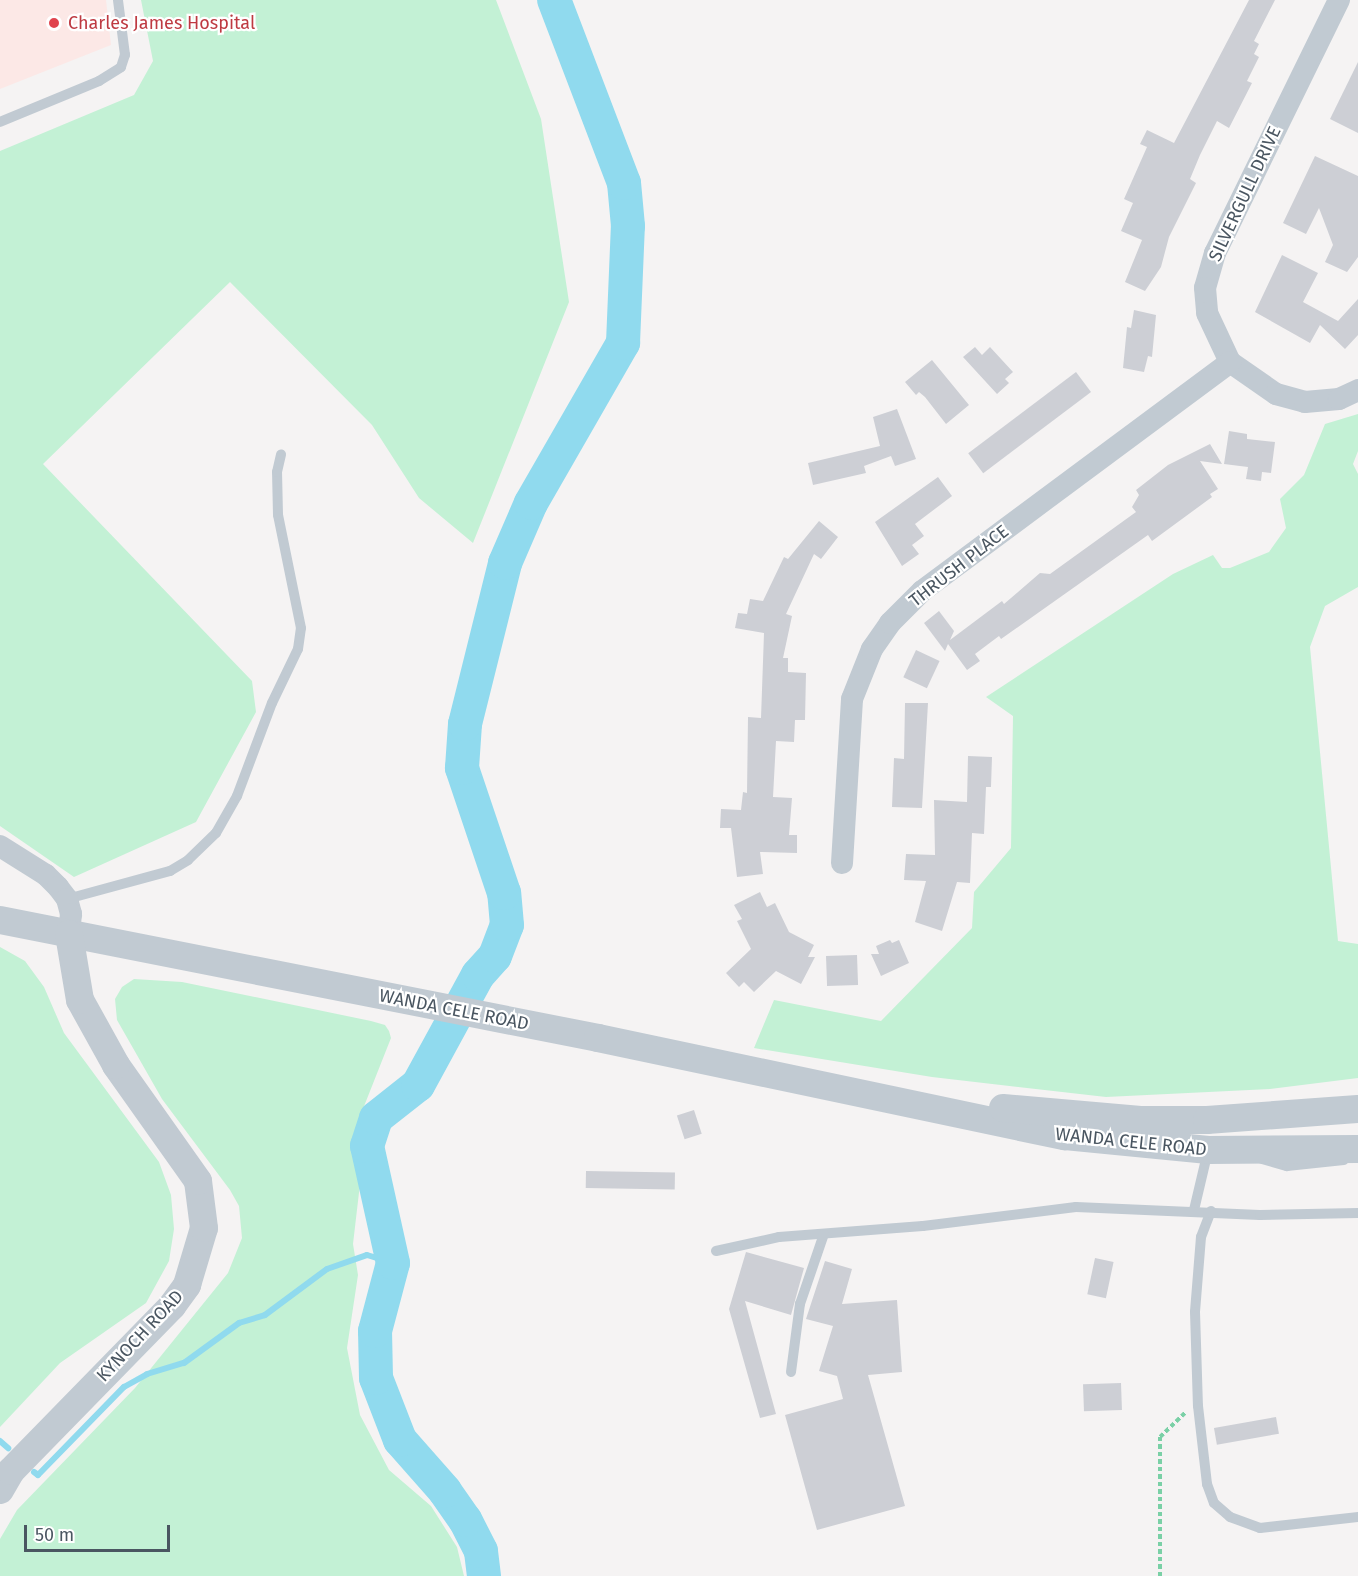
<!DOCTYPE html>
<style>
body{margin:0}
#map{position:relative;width:1358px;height:1576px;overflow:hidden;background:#f5f3f3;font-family:"Fira Sans",sans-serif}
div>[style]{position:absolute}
.medical>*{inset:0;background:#fce8e6}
.green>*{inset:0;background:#c3f1d5}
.stream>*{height:6px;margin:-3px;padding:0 3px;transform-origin:3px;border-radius:3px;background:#90daee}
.river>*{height:34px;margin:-17px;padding:0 17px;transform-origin:17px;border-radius:17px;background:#90daee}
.building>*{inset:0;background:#cdcfd5;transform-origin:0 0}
.path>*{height:4px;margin-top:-2px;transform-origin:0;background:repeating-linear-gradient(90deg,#7ad0a6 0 4.5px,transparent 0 7.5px)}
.service>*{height:10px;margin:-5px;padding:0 5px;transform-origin:5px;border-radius:5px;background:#c1cad2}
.minor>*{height:22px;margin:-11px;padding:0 11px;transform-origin:11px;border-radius:11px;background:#c1cad2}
.tertiary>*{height:28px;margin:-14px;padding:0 14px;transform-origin:14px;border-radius:14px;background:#c1cad2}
.dots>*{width:16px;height:16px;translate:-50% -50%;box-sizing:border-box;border:3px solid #fff;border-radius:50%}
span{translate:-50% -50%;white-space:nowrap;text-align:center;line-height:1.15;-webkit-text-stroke:4.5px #fff;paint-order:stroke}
.health-label{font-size:18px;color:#be3a42}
.left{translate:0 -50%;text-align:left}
.street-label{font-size:18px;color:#4a5661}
.scale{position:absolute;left:24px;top:1525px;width:146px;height:27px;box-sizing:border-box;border:3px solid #4a5661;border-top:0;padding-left:8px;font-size:18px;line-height:21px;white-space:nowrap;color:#4a5661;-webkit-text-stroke:4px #fff;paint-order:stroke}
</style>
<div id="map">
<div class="medical">
<div style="clip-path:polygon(0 0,106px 0,111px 45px,0 89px)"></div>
</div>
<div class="green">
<div style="clip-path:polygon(141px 0,496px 0,541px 119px,569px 302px,473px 543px,419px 498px,372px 425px,230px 282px,43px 464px,252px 681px,256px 712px,196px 822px,74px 877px,0 826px,0 151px,134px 95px,153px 61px)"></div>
<div style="clip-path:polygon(1358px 414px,1358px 451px,1353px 464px,1358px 474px,1358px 587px,1325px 606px,1310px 647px,1338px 941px,1358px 944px,1358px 1078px,1270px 1089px,1106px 1097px,932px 1077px,754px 1048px,774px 1000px,881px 1021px,972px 928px,974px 892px,1011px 848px,1013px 716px,986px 697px,1173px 574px,1213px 555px,1222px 568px,1230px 568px,1269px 552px,1286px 528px,1280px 499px,1304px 475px,1325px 424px)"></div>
<div style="clip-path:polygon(0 947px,25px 961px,44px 987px,64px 1033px,159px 1162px,171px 1195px,174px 1229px,169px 1261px,146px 1303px,60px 1363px,0 1427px)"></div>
<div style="clip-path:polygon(134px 979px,182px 982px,371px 1021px,385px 1025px,389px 1031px,391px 1038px,357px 1124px,360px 1184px,353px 1244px,358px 1275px,347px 1348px,360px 1415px,389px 1470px,431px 1506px,457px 1547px,464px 1576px,0 1576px,0 1539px,17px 1510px,135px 1388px,228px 1273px,242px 1238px,239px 1206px,230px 1190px,162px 1099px,117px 1020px,115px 999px,122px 987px)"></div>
</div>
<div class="stream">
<div style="left:0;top:1441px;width:11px;rotate:41deg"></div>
<div style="left:34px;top:1472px;width:5px;rotate:37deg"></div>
<div style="left:38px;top:1475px;width:123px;rotate:-45.7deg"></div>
<div style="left:124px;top:1387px;width:26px;rotate:-29deg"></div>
<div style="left:147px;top:1374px;width:39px;rotate:-17deg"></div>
<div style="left:184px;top:1363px;width:68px;rotate:-36deg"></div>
<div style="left:239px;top:1323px;width:27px;rotate:-17deg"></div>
<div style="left:265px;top:1315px;width:77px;rotate:-36.6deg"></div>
<div style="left:327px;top:1269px;width:42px;rotate:-19.3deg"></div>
<div style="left:367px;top:1255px;width:27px;rotate:17deg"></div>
</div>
<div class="river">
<div style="left:484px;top:1576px;width:25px;rotate:-97deg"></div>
<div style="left:481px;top:1551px;width:35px;rotate:-117deg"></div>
<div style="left:465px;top:1520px;width:35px;rotate:-125deg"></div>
<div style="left:445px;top:1491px;width:68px;rotate:-131.4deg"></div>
<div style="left:400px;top:1440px;width:66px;rotate:-111.2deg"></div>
<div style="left:376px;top:1378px;width:47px;rotate:-91.2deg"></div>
<div style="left:375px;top:1331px;width:70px;rotate:-75.2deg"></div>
<div style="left:393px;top:1263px;width:120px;rotate:-102.5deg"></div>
<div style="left:367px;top:1146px;width:29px;rotate:-72deg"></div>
<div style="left:376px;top:1118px;width:53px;rotate:-38.2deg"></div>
<div style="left:418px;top:1085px;width:125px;rotate:-61.4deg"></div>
<div style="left:478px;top:975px;width:25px;rotate:-48deg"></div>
<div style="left:495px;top:956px;width:33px;rotate:-69deg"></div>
<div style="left:507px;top:925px;width:32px;rotate:-95deg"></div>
<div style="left:504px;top:893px;width:132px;rotate:-108.6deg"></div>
<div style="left:462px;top:768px;width:44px;rotate:-86.1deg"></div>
<div style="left:465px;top:724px;width:166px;rotate:-76deg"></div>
<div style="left:505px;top:563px;width:65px;rotate:-66.6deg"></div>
<div style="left:531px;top:503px;width:185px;rotate:-60.1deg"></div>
<div style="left:623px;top:343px;width:117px;rotate:-87.6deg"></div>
<div style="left:628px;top:226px;width:43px;rotate:-95.3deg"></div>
<div style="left:624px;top:183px;width:196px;rotate:-110.9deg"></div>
</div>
<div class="building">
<div style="clip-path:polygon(1249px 0,1275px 0,1254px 41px,1259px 44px,1254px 54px,1259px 57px,1247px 81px,1252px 83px,1229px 128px,1217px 121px,1200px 155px,1190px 179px,1196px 183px,1169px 237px,1161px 267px,1145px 291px,1125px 282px,1142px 240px,1121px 231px,1133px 203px,1124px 199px,1147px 147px,1140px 144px,1147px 130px,1174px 143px)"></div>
<div style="clip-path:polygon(1358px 62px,1358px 133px,1330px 119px)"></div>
<div style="clip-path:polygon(1315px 156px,1358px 176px,1358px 257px,1347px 272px,1325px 262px,1333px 245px,1319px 208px,1306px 234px,1283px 223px)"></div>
<div style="clip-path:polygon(1282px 255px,1318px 273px,1303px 302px,1338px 321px,1358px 299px,1358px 335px,1345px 349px,1320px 325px,1310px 343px,1255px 312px)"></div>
<div style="clip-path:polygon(1134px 310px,1156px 315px,1152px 357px,1148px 356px,1144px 372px,1123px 368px,1127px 327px,1131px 328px)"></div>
<div style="clip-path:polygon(975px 347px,982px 355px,990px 347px,1013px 372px,1005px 379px,1009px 383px,997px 394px,963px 357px)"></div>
<div style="clip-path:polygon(932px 360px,969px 405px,946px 424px,925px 397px,919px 392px,916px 395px,905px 382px)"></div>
<div style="left:1076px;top:372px;width:25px;height:135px;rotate:53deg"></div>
<div style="clip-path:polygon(897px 409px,916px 459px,895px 466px,891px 456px,864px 466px,866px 473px,813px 485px,808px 463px,880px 446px,873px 417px)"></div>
<div style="clip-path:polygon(1229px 431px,1247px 434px,1247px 439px,1275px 442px,1271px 473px,1262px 472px,1261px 481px,1246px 479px,1248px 467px,1224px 464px)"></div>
<div style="clip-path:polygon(1210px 444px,1222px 464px,1200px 461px,1218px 489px,1210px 494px,1212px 497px,1152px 541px,1148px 535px,1001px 639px,999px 636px,975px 654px,980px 661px,967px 670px,948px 644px,945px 651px,924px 623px,939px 611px,954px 631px,950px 640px,1002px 601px,1004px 604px,1040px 573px,1050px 574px,1136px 512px,1132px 507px,1139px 495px,1136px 490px,1168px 465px)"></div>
<div style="clip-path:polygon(938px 477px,952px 496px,915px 524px,924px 536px,912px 545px,919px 554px,902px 566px,875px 522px)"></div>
<div style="clip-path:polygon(819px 521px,838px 537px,821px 559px,814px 554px,786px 614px,792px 616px,783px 658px,788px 658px,788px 672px,806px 673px,805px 720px,795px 720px,794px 742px,776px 741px,773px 797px,792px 798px,789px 835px,797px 835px,797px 853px,760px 852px,763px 874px,737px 877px,731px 828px,720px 828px,721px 809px,741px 810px,743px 792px,747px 793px,748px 717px,761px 718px,764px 633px,735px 628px,738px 613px,747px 614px,750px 599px,763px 601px,784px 557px,788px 559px)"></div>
<div style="left:916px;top:650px;width:26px;height:30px;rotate:25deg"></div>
<div style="clip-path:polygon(905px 703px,928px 703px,922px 808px,892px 807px,894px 758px,904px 759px)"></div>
<div style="clip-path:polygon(968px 756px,992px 757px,991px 787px,986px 787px,984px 834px,972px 833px,970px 883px,957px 882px,942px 931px,915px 922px,926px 881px,904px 880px,906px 854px,935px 855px,934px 800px,967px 802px)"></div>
<div style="clip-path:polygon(760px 892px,767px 907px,775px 903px,789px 932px,814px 945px,808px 957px,815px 957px,801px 984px,776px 971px,754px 992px,744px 982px,739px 987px,726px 973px,751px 949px,737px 921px,742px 919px,734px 905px)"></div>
<div style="clip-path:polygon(890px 940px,892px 943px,899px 940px,909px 963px,881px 976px,871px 954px,879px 954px,876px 946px)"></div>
<div style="left:857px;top:955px;width:30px;height:31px;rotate:88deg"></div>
<div style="left:694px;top:1110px;width:25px;height:18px;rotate:72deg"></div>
<div style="left:586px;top:1171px;width:89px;height:17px;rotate:1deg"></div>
<div style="clip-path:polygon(746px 1252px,804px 1268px,791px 1315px,745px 1301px,776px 1414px,760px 1418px,729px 1309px)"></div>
<div style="left:1095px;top:1258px;width:19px;height:37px;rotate:12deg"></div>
<div style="clip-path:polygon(825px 1261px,852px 1269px,842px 1304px,897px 1300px,902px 1372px,868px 1375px,905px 1506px,817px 1530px,785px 1415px,843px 1399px,837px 1376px,819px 1371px,833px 1326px,806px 1319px)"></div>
<div style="left:1121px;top:1383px;width:27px;height:38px;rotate:88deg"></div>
<div style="left:1276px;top:1417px;width:17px;height:63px;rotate:80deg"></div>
</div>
<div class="path">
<div style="left:1160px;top:1576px;width:139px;rotate:-90deg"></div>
<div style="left:1160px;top:1437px;width:36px;rotate:-44deg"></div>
</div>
<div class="service">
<div style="left:0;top:122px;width:107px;rotate:-22.5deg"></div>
<div style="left:99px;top:81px;width:26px;rotate:-32deg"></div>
<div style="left:121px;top:67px;width:13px;rotate:-72deg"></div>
<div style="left:125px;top:55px;width:55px;rotate:-97.3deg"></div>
<div style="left:67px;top:899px;width:107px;rotate:-15.2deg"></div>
<div style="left:170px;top:871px;width:21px;rotate:-31deg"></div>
<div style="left:188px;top:860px;width:39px;rotate:-44deg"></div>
<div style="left:216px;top:833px;width:43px;rotate:-60.4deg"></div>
<div style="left:237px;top:796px;width:99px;rotate:-69.4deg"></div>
<div style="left:272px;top:703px;width:60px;rotate:-64.3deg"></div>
<div style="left:298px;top:649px;width:21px;rotate:-82deg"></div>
<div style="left:301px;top:628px;width:115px;rotate:-101.5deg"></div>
<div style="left:278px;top:515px;width:43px;rotate:-91.3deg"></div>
<div style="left:277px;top:472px;width:18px;rotate:-77deg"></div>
<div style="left:1262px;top:1159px;width:26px;rotate:16deg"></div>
<div style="left:1287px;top:1166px;width:57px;rotate:-6deg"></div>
<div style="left:1194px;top:1210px;width:61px;rotate:-76.7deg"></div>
<div style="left:1211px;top:1211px;width:28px;rotate:111deg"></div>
<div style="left:1201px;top:1237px;width:75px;rotate:94.6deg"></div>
<div style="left:1195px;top:1312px;width:94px;rotate:88.2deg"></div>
<div style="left:1198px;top:1406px;width:79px;rotate:83.4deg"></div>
<div style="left:1207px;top:1484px;width:20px;rotate:70deg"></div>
<div style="left:1214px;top:1503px;width:21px;rotate:41deg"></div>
<div style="left:1230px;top:1517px;width:32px;rotate:20deg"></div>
<div style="left:1260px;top:1528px;width:99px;rotate:-6.4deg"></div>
<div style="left:716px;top:1251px;width:65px;rotate:-12.5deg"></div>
<div style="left:779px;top:1237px;width:144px;rotate:-4.4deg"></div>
<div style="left:923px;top:1226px;width:154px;rotate:-7.1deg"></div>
<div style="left:1076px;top:1207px;width:184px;rotate:2.5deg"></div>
<div style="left:1260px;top:1215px;width:98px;rotate:-1.2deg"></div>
<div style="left:791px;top:1372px;width:69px;rotate:-82.5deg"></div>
<div style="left:800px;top:1304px;width:74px;rotate:-71.1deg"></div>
</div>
<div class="minor">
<div style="left:1339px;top:0;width:282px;rotate:116.1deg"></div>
<div style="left:1215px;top:253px;width:36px;rotate:106deg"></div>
<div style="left:1205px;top:288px;width:25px;rotate:85deg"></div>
<div style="left:1207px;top:313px;width:54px;rotate:64.9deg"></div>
<div style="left:1230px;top:362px;width:56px;rotate:34.8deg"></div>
<div style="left:1276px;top:394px;width:30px;rotate:15deg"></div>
<div style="left:1305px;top:402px;width:34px;rotate:-5deg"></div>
<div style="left:1339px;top:399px;width:21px;rotate:-25deg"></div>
<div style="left:0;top:846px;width:54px;rotate:32.2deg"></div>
<div style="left:46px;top:875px;width:17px;rotate:45deg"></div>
<div style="left:58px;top:887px;width:15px;rotate:53deg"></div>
<div style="left:67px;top:899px;width:16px;rotate:75deg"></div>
<div style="left:71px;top:914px;width:20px;rotate:96deg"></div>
<div style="left:842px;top:863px;width:164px;rotate:-86.5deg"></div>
<div style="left:852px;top:699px;width:54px;rotate:-68.2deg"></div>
<div style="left:872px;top:649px;width:32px;rotate:-55deg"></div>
<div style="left:890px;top:623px;width:45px;rotate:-45deg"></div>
<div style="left:922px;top:591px;width:384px;rotate:-36.6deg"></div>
</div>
<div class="tertiary">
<div style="left:0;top:920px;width:610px;rotate:11.16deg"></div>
<div style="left:598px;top:1038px;width:477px;rotate:11.9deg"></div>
<div style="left:1065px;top:1136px;width:144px;rotate:5.6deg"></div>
<div style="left:1208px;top:1150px;width:150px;rotate:-0.4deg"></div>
<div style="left:1003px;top:1108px;width:138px;rotate:5deg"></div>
<div style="left:1140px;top:1120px;width:67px"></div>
<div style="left:1207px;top:1120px;width:151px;rotate:-4.2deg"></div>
<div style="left:0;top:1490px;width:22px;rotate:-60deg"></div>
<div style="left:11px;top:1471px;width:231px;rotate:-45.7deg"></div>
<div style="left:172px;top:1306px;width:26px;rotate:-54deg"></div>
<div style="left:187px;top:1285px;width:59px;rotate:-73.4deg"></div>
<div style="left:204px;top:1228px;width:47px;rotate:-97.3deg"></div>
<div style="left:198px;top:1181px;width:142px;rotate:-125.3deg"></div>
<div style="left:116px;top:1065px;width:74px;rotate:-119deg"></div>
<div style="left:80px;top:1000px;width:67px;rotate:-99.5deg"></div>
</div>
<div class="dots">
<div style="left:54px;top:23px;background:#e0444e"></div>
</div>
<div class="health-label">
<span class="left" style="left:68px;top:23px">Charles James Hospital</span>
</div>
<div class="street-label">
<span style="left:1245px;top:194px;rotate:-65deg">SILVERGULL DRIVE</span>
<span style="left:959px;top:566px;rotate:-38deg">THRUSH PLACE</span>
<span style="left:454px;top:1010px;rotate:11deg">WANDA CELE ROAD</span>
<span style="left:1131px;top:1142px;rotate:6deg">WANDA CELE ROAD</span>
<span style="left:140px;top:1336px;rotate:-47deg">KYNOCH ROAD</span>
</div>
<div class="scale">50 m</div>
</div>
